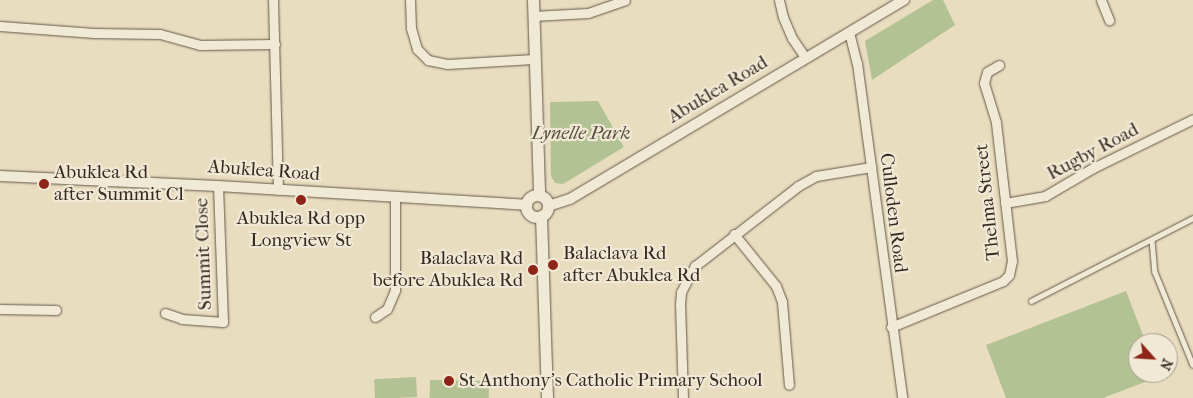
<!DOCTYPE html>
<style>
body{margin:0}
#map{position:relative;width:1193px;height:398px;overflow:hidden;background:#e8ddbe;font-family:"IM FELL French Canon",serif}
div>[style]{position:absolute}
.green>*{inset:0;background:#b3c294;transform-origin:0 0}
.roads{filter:drop-shadow(0 0 1px #645748) drop-shadow(0 0 1px #645748)}
.service>*{height:4.5px;margin:-2.25px;padding:0 2.25px;transform-origin:2.25px;border-radius:2.25px;background:#f0e9d5}
.minor>*{height:9px;margin:-4.5px;padding:0 4.5px;transform-origin:4.5px;border-radius:4.5px;background:#f0e9d5}
.tertiary>*{height:10px;margin:-5px;padding:0 5px;transform-origin:5px;border-radius:5px;background:#f0e9d5}
.secondary>*{height:11px;margin:-5.5px;padding:0 5.5px;transform-origin:5.5px;border-radius:5.5px;background:#f0e9d5}
.secondary>.ring{margin:-5.5px;padding:0;box-sizing:content-box;background:none;border:11px solid #f0e9d5;border-radius:50%}
.dots>*{width:14px;height:14px;translate:-50% -50%;box-sizing:border-box;border:2px solid #f0e9d5;border-radius:50%}
span{translate:-50% -50%;white-space:nowrap;text-align:center;line-height:1.15;-webkit-text-stroke:4.5px #f0e9d5;paint-order:stroke}
.street-label{font-size:19px;color:#382a21}
.park-label{font-size:19px;color:#57503e;font-style:italic}
.poi-label{font-size:19px;color:#382a21}
.left{translate:0 -50%;text-align:left}
.right{translate:-100% -50%;text-align:right}
.north{position:absolute;left:1128px;top:333px;width:50px;height:50px;box-sizing:border-box;background:#f0e9d5;border:1px solid #a69d8d;border-radius:50%;rotate:116deg;font-size:14px;font-weight:700;line-height:20px;text-align:center;color:#382a21}
.north::after{content:'';display:block;margin:auto;width:18px;height:22px;background:#8f2418;clip-path:polygon(50% 0,100% 100%,50% 72%,0 100%)}
</style>
<div id="map">
<div class="green">
<div style="clip-path:polygon(933px 0,943px 0,955px 25px,872px 80px,865px 41px)"></div>
<div style="clip-path:polygon(598px 101px,624px 147px,563px 184px,555px 183px,551px 176px,550px 102px)"></div>
<div style="clip-path:polygon(1126px 291px,1146px 343px,1138px 343px,1138px 373px,1157px 373px,1158px 377px,1103px 398px,1006px 398px,986px 345px)"></div>
<div style="left:416px;top:377px;width:20px;height:42px;rotate:87deg"></div>
<div style="left:430px;top:380px;width:59px;height:18px;rotate:1deg"></div>
</div>
<div class="roads">
<div class="service">
<div style="left:1152px;top:240px;width:32px;rotate:85deg"></div>
<div style="left:1155px;top:272px;width:100px;rotate:67.8deg"></div>
<div style="left:1031px;top:301px;width:182px;rotate:-27.1deg"></div>
</div>
<div class="minor">
<div style="left:273px;top:0;width:190px;rotate:88.5deg"></div>
<div style="left:410px;top:0;width:28px;rotate:88deg"></div>
<div style="left:411px;top:28px;width:22px;rotate:74deg"></div>
<div style="left:417px;top:49px;width:16px;rotate:45deg"></div>
<div style="left:428px;top:60px;width:19px;rotate:12deg"></div>
<div style="left:447px;top:64px;width:87px;rotate:-3.3deg"></div>
<div style="left:779px;top:0;width:17px;rotate:77deg"></div>
<div style="left:783px;top:17px;width:23px;rotate:67deg"></div>
<div style="left:792px;top:38px;width:23px;rotate:56deg"></div>
<div style="left:1101px;top:0;width:22px;rotate:68deg"></div>
<div style="left:533px;top:16px;width:55px;rotate:-3.1deg"></div>
<div style="left:588px;top:13px;width:39px;rotate:-19deg"></div>
<div style="left:0;top:26px;width:94px;rotate:4.3deg"></div>
<div style="left:94px;top:33px;width:66px;rotate:0.9deg"></div>
<div style="left:160px;top:34px;width:41px;rotate:15.4deg"></div>
<div style="left:200px;top:45px;width:75px;rotate:-0.8deg"></div>
<div style="left:849px;top:32px;width:32px;rotate:76deg"></div>
<div style="left:857px;top:63px;width:338px;rotate:82.3deg"></div>
<div style="left:1005px;top:203px;width:41px;rotate:-9.9deg"></div>
<div style="left:1045px;top:196px;width:56px;rotate:-30.3deg"></div>
<div style="left:1093px;top:168px;width:111px;rotate:-26.1deg"></div>
<div style="left:734px;top:234px;width:67px;rotate:51.1deg"></div>
<div style="left:776px;top:286px;width:17px;rotate:69deg"></div>
<div style="left:782px;top:302px;width:83px;rotate:85.2deg"></div>
<div style="left:0;top:309px;width:56px;rotate:1deg"></div>
<div style="left:165px;top:313px;width:18px;rotate:19deg"></div>
<div style="left:182px;top:319px;width:41px;rotate:4.2deg"></div>
<div style="left:223px;top:322px;width:136px;rotate:-92.1deg"></div>
<div style="left:375px;top:317px;width:14px;rotate:-34deg"></div>
<div style="left:387px;top:309px;width:21px;rotate:-67deg"></div>
<div style="left:395px;top:290px;width:93px;rotate:-90deg"></div>
<div style="left:891px;top:327px;width:121px;rotate:-22.3deg"></div>
<div style="left:1003px;top:281px;width:8px;rotate:-45deg"></div>
<div style="left:1009px;top:275px;width:14px;rotate:-78deg"></div>
<div style="left:1012px;top:261px;width:140px;rotate:-96.6deg"></div>
<div style="left:996px;top:122px;width:41px;rotate:-107.1deg"></div>
<div style="left:984px;top:83px;width:11px;rotate:-75deg"></div>
<div style="left:987px;top:72px;width:14px;rotate:-30deg"></div>
<div style="left:683px;top:398px;width:94px;rotate:-91.8deg"></div>
<div style="left:680px;top:304px;width:12px;rotate:-85deg"></div>
<div style="left:681px;top:292px;width:30px;rotate:-62deg"></div>
<div style="left:695px;top:266px;width:130px;rotate:-37.8deg"></div>
<div style="left:798px;top:186px;width:21px;rotate:-29deg"></div>
<div style="left:816px;top:176px;width:56px;rotate:-9.3deg"></div>
</div>
<div class="tertiary">
<div style="left:0;top:176px;width:218px;rotate:2.6deg"></div>
<div style="left:218px;top:186px;width:309px;rotate:3.5deg"></div>
<div style="left:548px;top:206px;width:23px;rotate:-18deg"></div>
<div style="left:570px;top:199px;width:389px;rotate:-30.8deg"></div>
</div>
<div class="secondary">
<div style="left:533px;top:0;width:195px;rotate:88.2deg"></div>
<div class="ring" style="left:526px;top:195px;width:11px;height:11px"></div>
<div style="left:541px;top:216px;width:182px;rotate:88.1deg"></div>
</div>
</div>
<div class="dots">
<div style="left:44px;top:184px;background:#8f2418"></div>
<div style="left:301px;top:200px;background:#8f2418"></div>
<div style="left:553px;top:265px;background:#8f2418"></div>
<div style="left:533px;top:270px;background:#8f2418"></div>
<div style="left:449px;top:381px;background:#8f2418"></div>
</div>
<div class="street-label">
<span style="left:718px;top:90px;rotate:-31deg">Abuklea Road</span>
<span style="left:1093px;top:152px;rotate:-28deg">Rugby Road</span>
<span style="left:264px;top:171px;rotate:4deg">Abuklea Road</span>
<span style="left:988px;top:202px;rotate:-96deg">Thelma Street</span>
<span style="left:893px;top:213px;rotate:83deg">Culloden Road</span>
<span style="left:204px;top:254px;rotate:-92deg">Summit Close</span>
</div>
<div class="park-label">
<span style="left:581px;top:134px">Lynelle Park</span>
</div>
<div class="poi-label">
<span class="left" style="left:54px;top:184px">Abuklea Rd<br>after Summit Cl</span>
<span style="left:301px;top:230px">Abuklea Rd opp<br>Longview St</span>
<span class="left" style="left:563px;top:265px">Balaclava Rd<br>after Abuklea Rd</span>
<span class="right" style="left:523px;top:270px">Balaclava Rd<br>before Abuklea Rd</span>
<span class="left" style="left:459px;top:381px">St Anthony's Catholic Primary School</span>
</div>
<div class="north">N</div>
</div>
